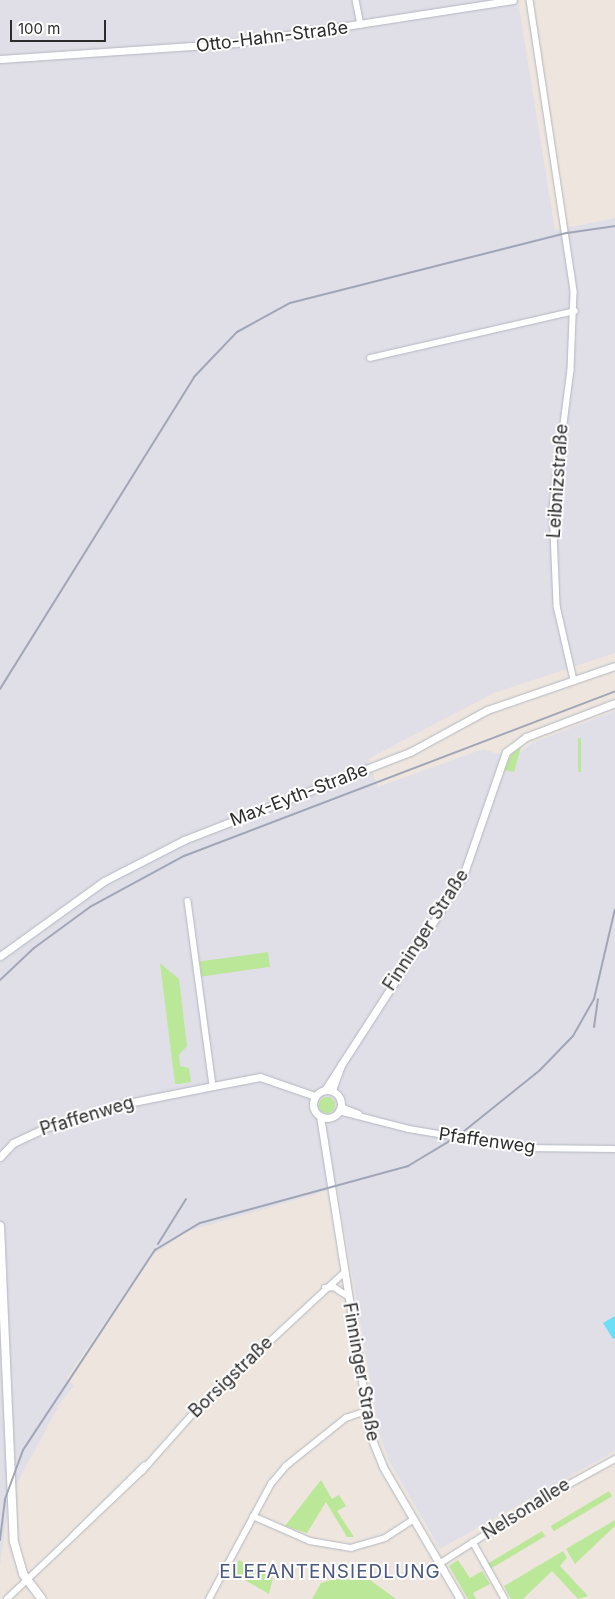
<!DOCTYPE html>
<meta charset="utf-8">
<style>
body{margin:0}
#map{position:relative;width:615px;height:1599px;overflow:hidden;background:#eee6de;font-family:Inter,sans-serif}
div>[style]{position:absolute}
.industrial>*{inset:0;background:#e0dfe7}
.green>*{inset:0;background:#bbe798;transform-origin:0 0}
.round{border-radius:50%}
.water>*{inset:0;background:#6cdef5}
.roads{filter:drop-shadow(0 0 1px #b2b6c0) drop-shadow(0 0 1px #b2b6c0)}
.minor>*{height:5.5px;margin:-2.75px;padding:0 2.75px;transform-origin:2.75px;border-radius:2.75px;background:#fff}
.tertiary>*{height:7px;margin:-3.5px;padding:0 3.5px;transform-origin:3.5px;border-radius:3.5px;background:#fff}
.tertiary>.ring{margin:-3.5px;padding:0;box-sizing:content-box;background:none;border:7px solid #fff;border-radius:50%}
.secondary>*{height:8px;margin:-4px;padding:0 4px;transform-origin:4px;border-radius:4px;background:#fff}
.rail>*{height:2px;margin:-1px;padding:0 1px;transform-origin:1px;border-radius:1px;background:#a0a6b7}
span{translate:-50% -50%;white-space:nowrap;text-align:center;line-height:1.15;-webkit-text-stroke:4px #fff;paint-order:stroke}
.street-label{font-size:18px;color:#2c2c2c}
.neighbourhood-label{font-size:19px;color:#495880;letter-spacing:1px}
.scale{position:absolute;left:10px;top:20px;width:96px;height:22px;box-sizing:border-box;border:2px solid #2c2c2c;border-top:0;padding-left:6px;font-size:15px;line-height:18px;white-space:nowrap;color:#2c2c2c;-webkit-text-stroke:4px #fff;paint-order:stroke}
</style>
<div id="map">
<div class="industrial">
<div style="clip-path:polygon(0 0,518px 0,555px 230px,615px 218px,615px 653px,494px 693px,368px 759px,378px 787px,483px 749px,512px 758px,532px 743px,615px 711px,615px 1451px,440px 1549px,389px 1461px,380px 1436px,337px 1188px,188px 1231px,150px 1257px,67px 1378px,74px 1386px,61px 1402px,9px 1498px,0 1567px)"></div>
</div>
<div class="green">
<div style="left:578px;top:738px;width:3px;height:34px"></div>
<div style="clip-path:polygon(521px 747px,514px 772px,504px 770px,511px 755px)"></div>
<div style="left:268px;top:952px;width:15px;height:69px;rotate:82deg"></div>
<div style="clip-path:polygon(160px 963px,179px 979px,187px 1046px,179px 1055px,180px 1066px,189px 1068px,191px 1082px,179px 1084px,175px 1084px)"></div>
<div class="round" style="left:319px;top:1097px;width:16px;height:16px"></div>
<div style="clip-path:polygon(321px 1480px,332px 1499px,339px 1495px,346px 1506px,337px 1511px,354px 1537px,347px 1537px,326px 1502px,307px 1533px,285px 1526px)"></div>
<div style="left:609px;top:1491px;width:6px;height:68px;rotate:59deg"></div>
<div style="clip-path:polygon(615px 1520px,615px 1526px,575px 1564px,566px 1549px)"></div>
<div style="left:542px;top:1531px;width:6px;height:63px;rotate:59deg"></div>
<div style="clip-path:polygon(563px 1551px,567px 1558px,560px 1566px,588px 1596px,578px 1599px,552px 1571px,523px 1599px,511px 1599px,504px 1586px)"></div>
<div style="clip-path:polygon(239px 1560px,273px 1578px,269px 1594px,231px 1572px)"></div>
<div style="clip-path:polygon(458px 1560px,470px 1578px,482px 1571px,490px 1584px,473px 1593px,476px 1599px,468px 1599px,449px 1566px)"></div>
<div style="clip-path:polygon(334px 1579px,370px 1580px,396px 1599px,312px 1599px,321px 1583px)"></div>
</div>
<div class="water">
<div style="clip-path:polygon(615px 1316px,615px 1338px,613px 1339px,603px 1323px)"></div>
</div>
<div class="roads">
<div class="minor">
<div style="left:356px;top:0;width:25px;rotate:79deg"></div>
<div style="left:530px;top:0;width:295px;rotate:81.4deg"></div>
<div style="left:574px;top:292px;width:78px;rotate:92.2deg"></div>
<div style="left:571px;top:370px;width:140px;rotate:97.4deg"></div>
<div style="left:553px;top:509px;width:97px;rotate:87.6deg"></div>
<div style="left:557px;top:606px;width:76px;rotate:77.1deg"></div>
<div style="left:370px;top:358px;width:210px;rotate:-12.9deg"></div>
<div style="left:188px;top:901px;width:187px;rotate:82.3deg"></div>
<div style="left:341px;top:1107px;width:19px;rotate:21deg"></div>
<div style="left:339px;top:1111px;width:72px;rotate:14.4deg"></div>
<div style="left:409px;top:1129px;width:116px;rotate:9.5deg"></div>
<div style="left:523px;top:1148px;width:92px;rotate:0.6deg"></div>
<div style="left:325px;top:1288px;width:9px;rotate:-6deg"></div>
<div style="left:334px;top:1287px;width:17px;rotate:33deg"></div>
<div style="left:253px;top:1516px;width:62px;rotate:23.7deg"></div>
<div style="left:310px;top:1541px;width:42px;rotate:9.7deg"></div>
<div style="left:351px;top:1548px;width:35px;rotate:-16deg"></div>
<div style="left:385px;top:1538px;width:33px;rotate:-33deg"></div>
<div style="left:73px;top:1536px;width:100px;rotate:-44.6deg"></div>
<div style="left:473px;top:1542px;width:65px;rotate:60.7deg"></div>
<div style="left:439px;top:1564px;width:114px;rotate:-32.4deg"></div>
<div style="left:535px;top:1503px;width:91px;rotate:-28.8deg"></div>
<div style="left:7px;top:1599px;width:186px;rotate:-43.5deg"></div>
<div style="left:142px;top:1471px;width:84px;rotate:-48.4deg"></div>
<div style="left:198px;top:1408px;width:199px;rotate:-42.8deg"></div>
<div style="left:209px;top:1599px;width:131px;rotate:-61.7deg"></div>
<div style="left:271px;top:1484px;width:23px;rotate:-50deg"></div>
<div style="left:286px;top:1466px;width:77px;rotate:-38.7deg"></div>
<div style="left:346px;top:1418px;width:21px;rotate:-19deg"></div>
</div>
<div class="tertiary">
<div style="left:0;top:59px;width:237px;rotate:-3.9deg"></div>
<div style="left:236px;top:43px;width:280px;rotate:-8.8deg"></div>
<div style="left:0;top:956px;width:128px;rotate:-35.8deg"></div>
<div style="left:104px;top:881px;width:90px;rotate:-27.1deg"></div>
<div style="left:184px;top:840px;width:243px;rotate:-21.3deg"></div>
<div style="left:410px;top:752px;width:88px;rotate:-28.6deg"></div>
<div style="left:487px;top:710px;width:135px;rotate:-19deg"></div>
<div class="ring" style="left:313px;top:1090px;width:21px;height:21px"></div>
<div style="left:325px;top:1090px;width:255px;rotate:-57.2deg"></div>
<div style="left:463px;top:876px;width:131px;rotate:-70.9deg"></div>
<div style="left:506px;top:752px;width:25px;rotate:-37deg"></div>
<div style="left:526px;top:737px;width:95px;rotate:-20.9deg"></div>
<div style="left:332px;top:1090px;width:27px;rotate:-70deg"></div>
<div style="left:320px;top:1116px;width:325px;rotate:81deg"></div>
<div style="left:371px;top:1437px;width:32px;rotate:68deg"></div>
<div style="left:383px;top:1467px;width:153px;rotate:59.7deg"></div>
<div style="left:0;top:1157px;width:19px;rotate:-47deg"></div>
<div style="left:13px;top:1143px;width:35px;rotate:-25deg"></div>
<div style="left:45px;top:1128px;width:82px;rotate:-17.1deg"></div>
<div style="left:123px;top:1104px;width:92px;rotate:-11.3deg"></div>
<div style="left:213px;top:1086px;width:48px;rotate:-10.8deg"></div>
<div style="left:260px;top:1077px;width:58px;rotate:19.1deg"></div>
</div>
<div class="secondary">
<div style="left:0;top:1226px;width:316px;rotate:87.5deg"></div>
<div style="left:14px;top:1542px;width:33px;rotate:74deg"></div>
<div style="left:23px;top:1574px;width:31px;rotate:53deg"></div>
</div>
</div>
<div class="rail">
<div style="left:0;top:689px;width:367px;rotate:-58.1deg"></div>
<div style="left:194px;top:377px;width:62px;rotate:-46.3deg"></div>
<div style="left:237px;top:332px;width:60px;rotate:-28.7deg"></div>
<div style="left:290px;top:303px;width:286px;rotate:-14.2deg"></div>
<div style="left:567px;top:233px;width:49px;rotate:-8.3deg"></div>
<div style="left:0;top:980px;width:47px;rotate:-43.3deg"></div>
<div style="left:34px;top:948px;width:69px;rotate:-36.2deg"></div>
<div style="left:90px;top:907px;width:107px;rotate:-28.5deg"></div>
<div style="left:184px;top:856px;width:462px;rotate:-20.9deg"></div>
<div style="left:594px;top:1027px;width:28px;rotate:-82deg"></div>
<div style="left:158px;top:1244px;width:53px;rotate:-58.1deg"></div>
<div style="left:0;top:1540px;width:41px;rotate:-83deg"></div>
<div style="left:5px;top:1499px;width:52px;rotate:-69.8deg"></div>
<div style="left:23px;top:1450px;width:240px;rotate:-56.6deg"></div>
<div style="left:155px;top:1250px;width:52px;rotate:-31deg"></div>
<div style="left:200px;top:1223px;width:216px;rotate:-15.3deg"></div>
<div style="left:408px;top:1166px;width:58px;rotate:-31deg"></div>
<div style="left:458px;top:1136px;width:105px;rotate:-38.8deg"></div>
<div style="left:540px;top:1070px;width:47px;rotate:-45.9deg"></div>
<div style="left:573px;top:1036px;width:43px;rotate:-60.4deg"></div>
<div style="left:594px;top:999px;width:92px;rotate:-76.9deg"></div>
</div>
<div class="street-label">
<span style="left:272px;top:37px;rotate:-7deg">Otto-Hahn-Straße</span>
<span style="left:558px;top:481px;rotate:-86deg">Leibnizstraße</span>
<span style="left:299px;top:795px;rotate:-21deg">Max-Eyth-Straße</span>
<span style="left:426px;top:930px;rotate:-57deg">Finninger Straße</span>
<span style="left:87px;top:1116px;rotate:-17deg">Pfaffenweg</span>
<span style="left:487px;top:1141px;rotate:8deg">Pfaffenweg</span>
<span style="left:361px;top:1372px;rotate:80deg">Finninger Straße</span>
<span style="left:231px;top:1377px;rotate:-44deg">Borsigstraße</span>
<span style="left:526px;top:1509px;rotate:-32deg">Nelsonallee</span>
</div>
<div class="neighbourhood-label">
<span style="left:330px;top:1572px">ELEFANTENSIEDLUNG</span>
</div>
<div class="scale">100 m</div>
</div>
